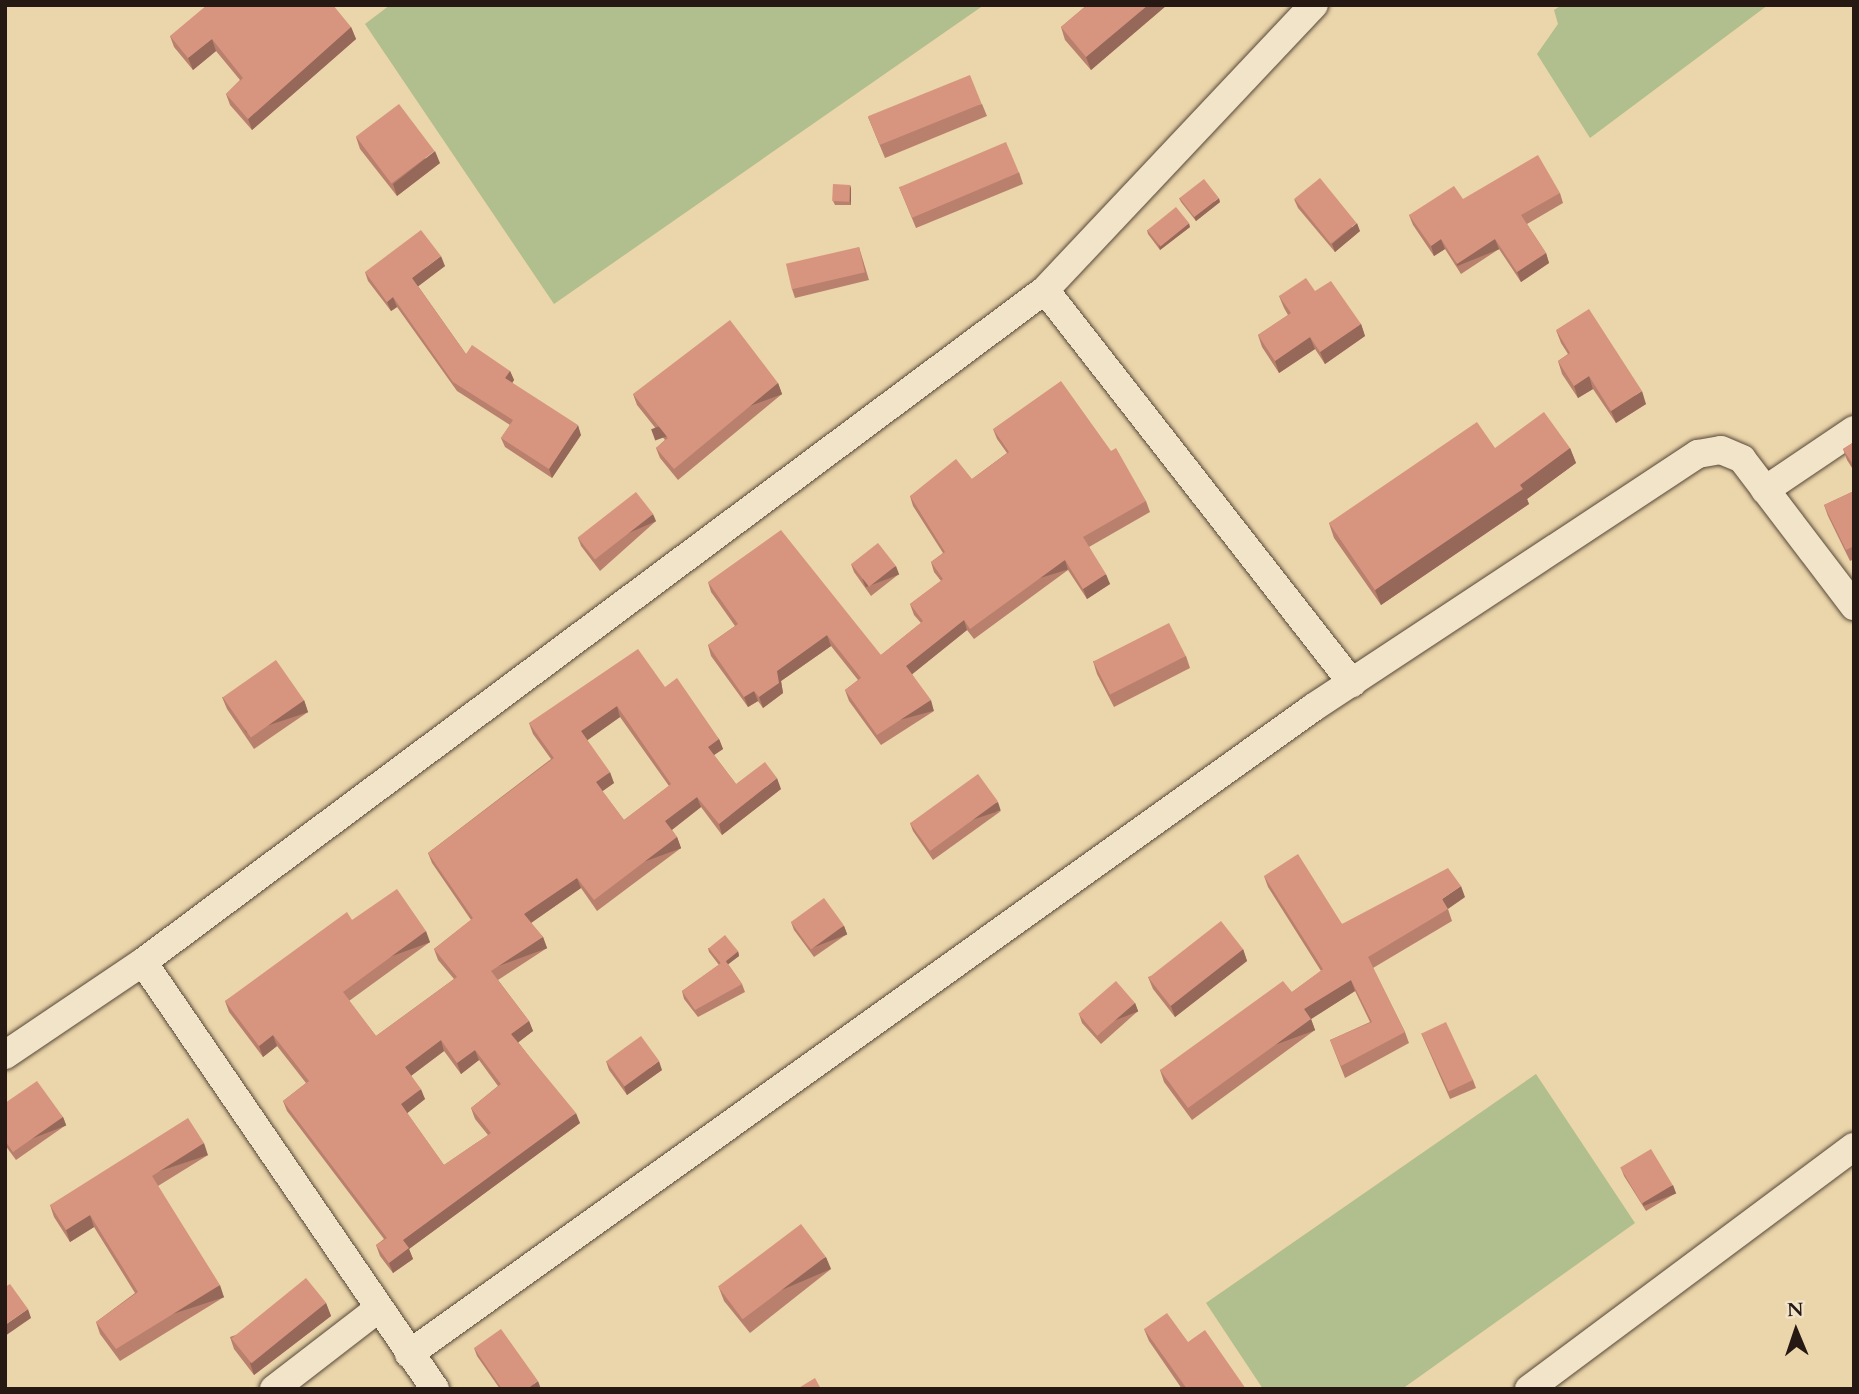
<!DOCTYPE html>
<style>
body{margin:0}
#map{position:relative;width:1859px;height:1394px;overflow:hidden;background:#ebd5aa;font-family:Cardo,serif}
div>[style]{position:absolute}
.green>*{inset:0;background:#b1be8d}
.roads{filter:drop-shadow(0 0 2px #574839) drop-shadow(0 0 2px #574839)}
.minor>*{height:28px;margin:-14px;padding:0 14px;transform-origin:14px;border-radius:14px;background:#f2e4c8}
.wall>*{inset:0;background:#b9806d}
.shaded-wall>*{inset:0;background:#966859;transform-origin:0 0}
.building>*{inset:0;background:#d7957f;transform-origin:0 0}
span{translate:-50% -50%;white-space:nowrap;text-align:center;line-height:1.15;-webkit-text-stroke:7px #f2e4c8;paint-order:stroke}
.frame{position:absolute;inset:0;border:7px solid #261913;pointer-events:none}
.north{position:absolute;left:1761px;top:1296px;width:70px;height:70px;-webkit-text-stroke:5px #f2e4c8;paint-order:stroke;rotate:358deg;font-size:19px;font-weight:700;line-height:28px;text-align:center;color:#261913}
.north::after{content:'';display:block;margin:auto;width:24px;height:32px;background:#261913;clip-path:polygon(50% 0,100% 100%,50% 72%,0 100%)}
</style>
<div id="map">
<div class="green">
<div style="clip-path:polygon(390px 5px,984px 5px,554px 304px,365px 24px)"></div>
<div style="clip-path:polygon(1562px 5px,1768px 5px,1590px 138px,1537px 54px,1558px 24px,1554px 10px)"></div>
<div style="clip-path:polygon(1536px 1074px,1635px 1223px,1402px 1389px,1263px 1389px,1206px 1303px)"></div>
</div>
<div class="roads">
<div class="minor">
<div style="left:1045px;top:290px;width:499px;rotate:52deg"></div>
<div style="left:1765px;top:490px;width:107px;rotate:-34deg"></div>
<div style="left:143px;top:962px;width:517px;rotate:55.63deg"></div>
<div style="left:5px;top:1055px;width:166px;rotate:-34deg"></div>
<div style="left:143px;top:962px;width:1125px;rotate:-36.69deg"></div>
<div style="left:1045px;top:290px;width:392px;rotate:-46.7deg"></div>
<div style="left:409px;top:1354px;width:1112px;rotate:-35.56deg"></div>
<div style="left:1314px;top:707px;width:460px;rotate:-33.4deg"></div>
<div style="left:1698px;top:454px;width:23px;rotate:-10deg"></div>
<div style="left:1721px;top:450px;width:23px;rotate:23deg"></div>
<div style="left:1742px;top:459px;width:185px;rotate:52.7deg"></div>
<div style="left:274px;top:1389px;width:131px;rotate:-37.6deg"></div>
<div style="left:1529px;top:1389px;width:405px;rotate:-36.7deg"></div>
</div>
</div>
<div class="wall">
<div style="clip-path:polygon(1087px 5px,1167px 5px,1091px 70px,1065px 40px,1061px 27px)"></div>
<div style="clip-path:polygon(351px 27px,356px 39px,252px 130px,230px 105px,226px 94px,240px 80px,216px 51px,193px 70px,174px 47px,170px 36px)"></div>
<div style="clip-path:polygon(982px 104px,987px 116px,885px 158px,868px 117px)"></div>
<div style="clip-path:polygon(356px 137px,440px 163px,397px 196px,360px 149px)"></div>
<div style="clip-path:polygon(1019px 172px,1023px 184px,916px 228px,899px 187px)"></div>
<div style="clip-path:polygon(850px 185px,851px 189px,851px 205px,835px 205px,833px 201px)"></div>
<div style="clip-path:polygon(1560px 193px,1563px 203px,1527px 224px,1546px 253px,1549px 263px,1521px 282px,1499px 249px,1461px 274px,1445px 249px,1434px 256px,1413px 225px,1409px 215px,1463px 199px)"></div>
<div style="clip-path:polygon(1179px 198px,1220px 202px,1196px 221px,1181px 202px)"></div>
<div style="clip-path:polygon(1294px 199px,1360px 231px,1335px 252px,1298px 208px)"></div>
<div style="clip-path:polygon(1190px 227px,1160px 250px,1148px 234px,1147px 230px)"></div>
<div style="clip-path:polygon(859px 247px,869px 280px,795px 298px,792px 289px)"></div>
<div style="clip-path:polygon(445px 266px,418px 286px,466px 354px,510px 371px,514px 380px,512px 383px,581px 435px,552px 478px,505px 447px,501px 438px,510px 425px,457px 391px,397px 307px,391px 311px,368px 281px,365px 272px)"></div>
<div style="clip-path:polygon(1315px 291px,1361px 324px,1365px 336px,1325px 364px,1315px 349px,1279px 373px,1262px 347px,1258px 335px,1288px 315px,1284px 308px,1279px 296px)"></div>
<div style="clip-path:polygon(1556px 330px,1646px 404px,1616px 423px,1593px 389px,1578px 398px,1562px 374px,1558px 361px,1568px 354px,1561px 343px)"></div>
<div style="clip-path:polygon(778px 383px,782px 394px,678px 480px,660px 458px,656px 448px,665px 440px,637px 405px,633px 394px)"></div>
<div style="clip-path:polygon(993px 429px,1146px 501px,1150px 512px,1089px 547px,1110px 584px,1087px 599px,1068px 570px,974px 639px,967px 630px,912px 674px,934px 711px,881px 745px,849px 701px,845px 690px,858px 680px,831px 646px,781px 681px,783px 693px,763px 708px,758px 701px,748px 707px,711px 656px,708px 645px,735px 626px,711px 592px,708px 582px,881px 655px,921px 623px,914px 615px,910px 604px,941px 581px,934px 572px,931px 562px,943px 553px,913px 506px,910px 496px,972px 479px,1007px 453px,997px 439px)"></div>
<div style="clip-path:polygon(1854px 442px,1854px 471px,1847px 460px,1843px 449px)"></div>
<div style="clip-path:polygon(1495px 448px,1570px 448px,1576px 463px,1527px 499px,1529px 504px,1381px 605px,1334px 538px,1329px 523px)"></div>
<div style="clip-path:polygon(1854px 491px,1854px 559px,1850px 561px,1828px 516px,1824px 505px)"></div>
<div style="clip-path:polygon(656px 521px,600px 571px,581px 546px,578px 538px)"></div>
<div style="clip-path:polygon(851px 564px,899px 574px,871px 596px,854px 572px)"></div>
<div style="clip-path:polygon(1186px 656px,1190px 668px,1114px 707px,1097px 674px,1093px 661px)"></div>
<div style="clip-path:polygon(evenodd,665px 687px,719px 739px,723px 749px,714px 755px,736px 784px,781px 789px,722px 835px,701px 807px,672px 830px,677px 837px,681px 848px,597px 911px,581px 888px,531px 923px,543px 937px,547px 948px,498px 980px,529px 1021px,533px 1031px,518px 1042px,580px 1123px,409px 1249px,413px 1259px,393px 1273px,380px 1256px,376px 1245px,384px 1239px,287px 1111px,283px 1101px,306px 1083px,277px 1046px,263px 1057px,229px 1012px,225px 1001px,352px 920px,430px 942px,349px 1001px,376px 1036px,454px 979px,438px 960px,434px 949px,471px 920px,432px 863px,428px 853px,551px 759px,533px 734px,529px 723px,665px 687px,620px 717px,669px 786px,624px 820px,602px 791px,614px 783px,587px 740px,620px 717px,665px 687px,444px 1051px,461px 1074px,479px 1060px,498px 1086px,471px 1108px,475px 1119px,488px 1135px,444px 1165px,407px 1113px,425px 1099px,411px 1076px,444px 1051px)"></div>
<div style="clip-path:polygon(222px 697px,304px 700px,308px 712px,254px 749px,227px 709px)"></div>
<div style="clip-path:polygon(1001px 811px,933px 860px,913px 831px,910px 823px)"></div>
<div style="clip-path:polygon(1264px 876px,1342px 924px,1465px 897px,1448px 909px,1452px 921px,1373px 968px,1405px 1032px,1409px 1043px,1345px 1078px,1330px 1040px,1370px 1022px,1355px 991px,1311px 1019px,1315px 1030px,1192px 1120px,1164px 1082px,1160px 1070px,1292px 992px,1321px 971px,1268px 887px)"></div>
<div style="clip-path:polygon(791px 922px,844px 926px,847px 934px,814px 957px,794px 930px)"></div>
<div style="clip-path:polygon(708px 948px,738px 951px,739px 956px,728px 964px,742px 984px,745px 992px,698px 1017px,684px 999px,682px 991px,719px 965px,709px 952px)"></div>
<div style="clip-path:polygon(1243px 949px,1247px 961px,1175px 1017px,1153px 989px,1148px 977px)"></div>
<div style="clip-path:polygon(1135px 1003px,1138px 1011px,1101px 1044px,1082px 1023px,1079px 1014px)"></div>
<div style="clip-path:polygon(1421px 1033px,1473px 1080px,1476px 1088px,1450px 1099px)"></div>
<div style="clip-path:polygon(606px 1061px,662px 1070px,627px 1095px,609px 1070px)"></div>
<div style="clip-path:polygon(5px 1103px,63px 1117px,66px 1125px,16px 1160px,5px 1145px)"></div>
<div style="clip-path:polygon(208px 1155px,158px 1186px,224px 1297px,120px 1361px,100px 1334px,96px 1322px,135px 1293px,94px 1227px,70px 1242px,54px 1217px,50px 1205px)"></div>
<div style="clip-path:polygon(1621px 1168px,1676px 1193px,1646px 1211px,1624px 1176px)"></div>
<div style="clip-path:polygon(831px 1269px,750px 1333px,724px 1301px,719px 1288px)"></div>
<div style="clip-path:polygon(326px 1303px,331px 1316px,254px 1375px,234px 1349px,230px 1337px)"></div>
<div style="clip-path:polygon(1144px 1329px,1188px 1342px,1246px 1389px,1182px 1389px,1149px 1341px)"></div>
<div style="clip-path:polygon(474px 1348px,541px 1389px,500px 1389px,477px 1356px)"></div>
</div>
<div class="shaded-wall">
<div style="clip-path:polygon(1148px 5px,1167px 5px,1091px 70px,1086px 57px)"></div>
<div style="clip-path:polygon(351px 27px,356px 39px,252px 130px,248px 119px)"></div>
<div style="clip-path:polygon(212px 39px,216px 51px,193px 70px,188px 58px)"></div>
<div style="clip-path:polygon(435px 151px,440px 163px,397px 196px,393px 184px)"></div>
<div style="clip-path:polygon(850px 185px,851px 189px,851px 205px,850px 201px)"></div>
<div style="clip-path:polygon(1219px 198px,1220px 202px,1196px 221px,1194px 217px)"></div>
<div style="clip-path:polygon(1189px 223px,1190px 227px,1160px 250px,1159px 245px)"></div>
<div style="clip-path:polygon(1357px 223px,1360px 231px,1335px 252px,1332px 244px)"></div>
<div style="clip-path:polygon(1441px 239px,1445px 249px,1434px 256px,1431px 246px)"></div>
<div style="left:1495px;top:239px;width:11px;height:45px;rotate:68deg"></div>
<div style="clip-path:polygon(1546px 253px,1549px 263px,1521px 282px,1517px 272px)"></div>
<div style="clip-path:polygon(441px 256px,445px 266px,416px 288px,412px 278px)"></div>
<div style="clip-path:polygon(393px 297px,397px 307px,391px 311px,387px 302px)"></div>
<div style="clip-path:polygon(1361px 324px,1365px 336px,1325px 364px,1320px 352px)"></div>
<div style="clip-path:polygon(1310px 337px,1315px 349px,1279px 373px,1275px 361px)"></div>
<div style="clip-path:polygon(510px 371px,514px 380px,509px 388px,505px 378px)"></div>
<div style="clip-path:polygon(1589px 376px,1593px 389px,1578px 398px,1574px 386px)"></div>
<div style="left:778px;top:383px;width:12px;height:135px;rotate:70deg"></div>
<div style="clip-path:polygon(1642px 391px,1646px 404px,1616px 423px,1611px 411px)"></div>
<div style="clip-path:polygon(578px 425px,581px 435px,552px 478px,549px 469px)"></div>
<div style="clip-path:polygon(1570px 448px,1576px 463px,1527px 499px,1529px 504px,1381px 605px,1375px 590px)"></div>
<div style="left:653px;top:514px;width:8px;height:74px;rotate:67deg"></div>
<div style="left:1065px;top:560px;width:10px;height:117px;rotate:73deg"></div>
<div style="left:896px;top:566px;width:9px;height:36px;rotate:69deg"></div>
<div style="clip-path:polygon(1106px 574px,1110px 584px,1087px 599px,1083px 589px)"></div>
<div style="clip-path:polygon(964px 620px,967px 630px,910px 676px,906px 666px)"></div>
<div style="clip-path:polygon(827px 635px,831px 646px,781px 681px,783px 693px,763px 708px,759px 697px,777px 671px)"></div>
<div style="clip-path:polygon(754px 691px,758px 701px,748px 707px,744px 697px)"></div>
<div style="left:304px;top:700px;width:13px;height:65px;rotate:72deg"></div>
<div style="left:931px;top:700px;width:11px;height:64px;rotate:75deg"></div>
<div style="clip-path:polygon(617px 706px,620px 717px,585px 742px,581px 731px)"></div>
<div style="clip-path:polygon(719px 739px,723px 749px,711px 757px,708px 747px)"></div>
<div style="clip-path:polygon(610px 772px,614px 783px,600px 793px,596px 782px)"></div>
<div style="clip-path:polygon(777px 778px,781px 789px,722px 835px,719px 824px)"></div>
<div style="clip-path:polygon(697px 797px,701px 807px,669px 832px,665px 821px)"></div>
<div style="left:998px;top:802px;width:9px;height:84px;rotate:72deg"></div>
<div style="left:677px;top:837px;width:12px;height:104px;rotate:70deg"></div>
<div style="clip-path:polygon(577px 878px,581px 888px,528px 925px,524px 914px)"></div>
<div style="clip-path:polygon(1461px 886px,1465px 897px,1446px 910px,1442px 899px)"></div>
<div style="left:844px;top:926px;width:9px;height:40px;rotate:69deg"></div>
<div style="left:426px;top:931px;width:12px;height:103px;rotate:70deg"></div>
<div style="left:543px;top:937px;width:12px;height:62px;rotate:70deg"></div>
<div style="clip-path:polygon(1243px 949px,1247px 961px,1175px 1017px,1170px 1004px)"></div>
<div style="clip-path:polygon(738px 951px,739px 956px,722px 969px,720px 965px)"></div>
<div style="clip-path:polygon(1351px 980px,1355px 991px,1308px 1021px,1304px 1009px)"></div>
<div style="left:1135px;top:1003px;width:9px;height:50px;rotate:69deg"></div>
<div style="left:1311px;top:1019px;width:12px;height:152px;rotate:70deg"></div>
<div style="clip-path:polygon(529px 1021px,533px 1031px,515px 1045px,511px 1034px)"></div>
<div style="clip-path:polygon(273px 1035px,277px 1046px,263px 1057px,259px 1046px)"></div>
<div style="clip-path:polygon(441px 1040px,444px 1051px,408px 1078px,405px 1067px)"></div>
<div style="clip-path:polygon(475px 1050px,479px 1060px,461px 1074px,457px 1063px)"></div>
<div style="clip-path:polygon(659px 1061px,662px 1070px,627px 1095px,624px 1087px)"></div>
<div style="clip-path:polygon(421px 1089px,425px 1099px,405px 1115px,401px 1104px)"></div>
<div style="clip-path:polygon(576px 1113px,580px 1123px,409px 1249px,413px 1259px,393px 1273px,389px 1263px,403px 1240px)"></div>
<div style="left:63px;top:1117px;width:9px;height:61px;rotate:69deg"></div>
<div style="left:204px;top:1143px;width:13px;height:62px;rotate:72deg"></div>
<div style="left:1673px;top:1185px;width:9px;height:35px;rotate:69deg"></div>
<div style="clip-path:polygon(90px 1215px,94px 1227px,70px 1242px,66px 1230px)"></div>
<div style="left:826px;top:1257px;width:13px;height:103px;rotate:67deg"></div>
<div style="left:220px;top:1285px;width:13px;height:122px;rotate:72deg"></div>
<div style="clip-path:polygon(326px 1303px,331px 1316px,254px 1375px,250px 1363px)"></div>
<div style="clip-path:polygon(28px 1309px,31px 1318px,5px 1336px,5px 1325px)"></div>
<div style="clip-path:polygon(538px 1381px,541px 1389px,527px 1389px)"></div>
</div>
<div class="building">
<div style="clip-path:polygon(207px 5px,333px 5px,351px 27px,248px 119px,226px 94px,243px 78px,212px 39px,188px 58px,170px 36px)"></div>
<div style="clip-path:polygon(1087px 5px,1148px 5px,1086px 57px,1061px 27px)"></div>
<div style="left:970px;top:75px;width:31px;height:110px;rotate:68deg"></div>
<div style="left:399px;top:104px;width:59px;height:54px;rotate:53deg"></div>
<div style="left:1006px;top:142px;width:33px;height:116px;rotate:67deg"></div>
<div style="clip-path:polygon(1538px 155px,1560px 193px,1521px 215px,1546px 253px,1517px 272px,1495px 239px,1457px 264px,1441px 239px,1431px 246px,1409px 215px,1454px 186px,1463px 199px)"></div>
<div style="left:1320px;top:178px;width:58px;height:33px;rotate:51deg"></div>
<div style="left:1204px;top:179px;width:24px;height:31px;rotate:52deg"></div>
<div style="left:833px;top:184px;width:17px;height:17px;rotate:3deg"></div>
<div style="left:1176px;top:207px;width:21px;height:37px;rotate:51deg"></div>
<div style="clip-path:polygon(421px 230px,441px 256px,412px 278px,466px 354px,472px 345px,510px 371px,505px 378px,578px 425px,549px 469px,501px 438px,513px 420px,453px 382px,393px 297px,387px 302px,365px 272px)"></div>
<div style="left:859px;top:247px;width:26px;height:75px;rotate:77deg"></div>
<div style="clip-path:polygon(1306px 278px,1315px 291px,1331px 281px,1361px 324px,1320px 352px,1310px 337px,1275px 361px,1258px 335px,1291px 313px,1279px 296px)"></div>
<div style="clip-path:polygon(1589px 309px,1642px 391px,1611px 411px,1589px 376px,1574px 386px,1558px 361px,1570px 353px,1556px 330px)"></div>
<div style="clip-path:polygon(730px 320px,778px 383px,674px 469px,656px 448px,668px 438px,633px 394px)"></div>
<div style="clip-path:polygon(1061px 381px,1111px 451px,1116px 448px,1146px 501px,1083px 537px,1106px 574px,1083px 589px,1065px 560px,970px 629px,964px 620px,906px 666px,931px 700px,877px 735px,845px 690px,861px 678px,827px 635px,777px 671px,779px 683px,759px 697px,754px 691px,744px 697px,708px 645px,738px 624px,708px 582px,781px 530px,881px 655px,923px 621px,910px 604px,943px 579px,931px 562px,945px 552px,910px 496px,956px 459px,972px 479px,1009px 452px,993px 429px)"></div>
<div style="clip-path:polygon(1544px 412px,1570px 448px,1520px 485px,1523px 489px,1375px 590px,1329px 523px,1477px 422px,1495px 448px)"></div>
<div style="clip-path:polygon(1854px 442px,1854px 466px,1843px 449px)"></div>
<div style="clip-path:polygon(1854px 491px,1854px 546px,1846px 550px,1824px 505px)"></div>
<div style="left:636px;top:492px;width:28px;height:74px;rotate:52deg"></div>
<div style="left:878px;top:543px;width:29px;height:34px;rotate:52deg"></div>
<div style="left:1169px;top:623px;width:37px;height:85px;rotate:63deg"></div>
<div style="clip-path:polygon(evenodd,638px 649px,665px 687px,677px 678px,719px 739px,708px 747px,736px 784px,765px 762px,777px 778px,719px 824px,697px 797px,665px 821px,677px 837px,594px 900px,577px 878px,524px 914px,543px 937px,491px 971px,529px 1021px,511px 1034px,576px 1113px,403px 1240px,409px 1248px,389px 1263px,376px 1245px,387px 1238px,283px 1101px,309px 1081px,273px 1035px,259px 1046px,225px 1001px,347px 912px,352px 920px,397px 889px,426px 931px,343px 992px,376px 1036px,457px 977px,434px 949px,473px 918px,428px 853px,554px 758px,529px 723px,638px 649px,617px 706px,671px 784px,624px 820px,596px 782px,610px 772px,581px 731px,617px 706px,638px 649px,441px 1040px,457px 1063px,475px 1050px,501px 1084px,471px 1108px,491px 1133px,444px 1165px,401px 1104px,421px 1089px,405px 1067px,441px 1040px)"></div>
<div style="left:276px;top:660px;width:49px;height:65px;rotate:55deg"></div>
<div style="left:978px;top:774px;width:34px;height:84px;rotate:54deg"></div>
<div style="clip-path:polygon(1298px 854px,1342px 924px,1448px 868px,1461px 886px,1442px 899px,1448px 909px,1368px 957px,1405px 1032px,1341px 1066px,1330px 1040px,1372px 1022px,1351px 980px,1304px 1009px,1311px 1019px,1188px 1108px,1160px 1070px,1283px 981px,1292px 992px,1323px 969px,1264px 876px)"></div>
<div style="left:824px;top:898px;width:34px;height:41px;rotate:54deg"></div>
<div style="left:1221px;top:921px;width:36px;height:92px;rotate:52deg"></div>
<div style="left:725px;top:935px;width:21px;height:21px;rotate:51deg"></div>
<div style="clip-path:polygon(725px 960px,742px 984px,695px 1010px,682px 991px)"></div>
<div style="left:1116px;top:981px;width:29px;height:50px;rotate:49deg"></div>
<div style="left:1446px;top:1022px;width:64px;height:27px;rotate:65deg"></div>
<div style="left:641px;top:1036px;width:31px;height:43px;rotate:54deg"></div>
<div style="clip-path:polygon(37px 1081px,63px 1117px,13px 1152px,5px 1141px,5px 1103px)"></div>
<div style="clip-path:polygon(188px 1118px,204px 1143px,152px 1176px,220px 1285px,116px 1349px,96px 1322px,138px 1292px,90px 1215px,66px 1230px,50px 1205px)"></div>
<div style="left:1651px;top:1149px;width:42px;height:36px;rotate:59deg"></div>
<div style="left:801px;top:1224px;width:41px;height:104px;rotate:53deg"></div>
<div style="left:306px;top:1278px;width:32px;height:96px;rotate:51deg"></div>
<div style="clip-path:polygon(10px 1284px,28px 1309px,5px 1325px,5px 1287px)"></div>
<div style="clip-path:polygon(1167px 1313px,1188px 1342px,1205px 1330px,1246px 1389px,1187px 1389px,1144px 1329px)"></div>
<div style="clip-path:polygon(501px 1329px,538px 1381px,527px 1389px,502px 1389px,474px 1348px)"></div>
<div style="clip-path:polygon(815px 1378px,821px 1389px,797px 1389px)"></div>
</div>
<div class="frame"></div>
<div class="north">N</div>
</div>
